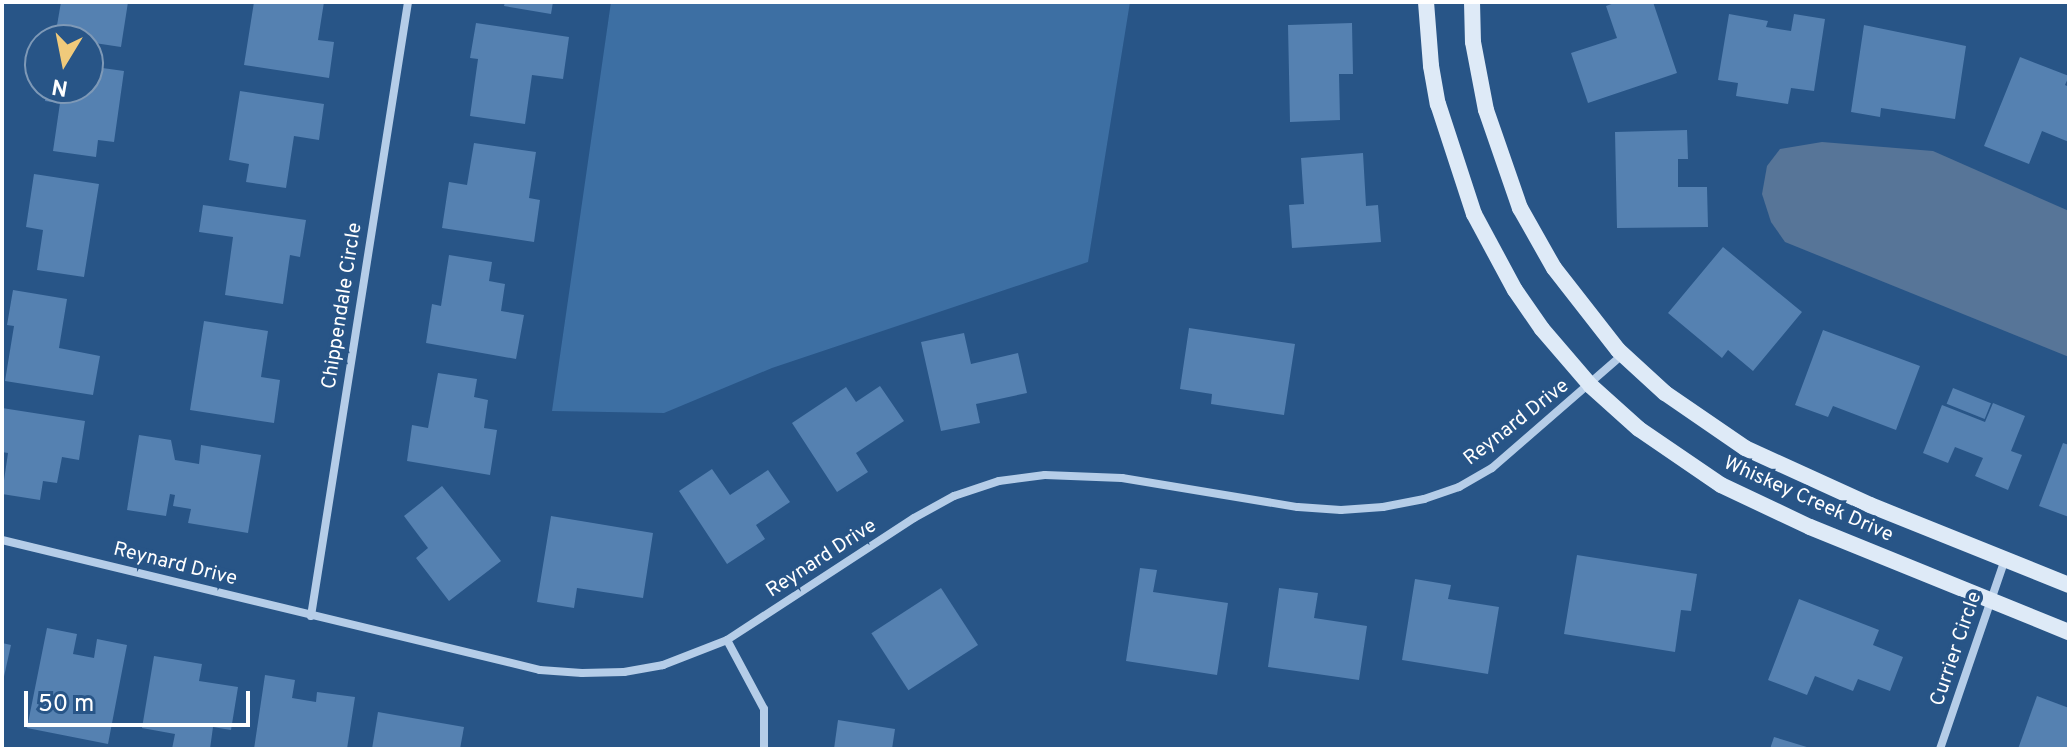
<!DOCTYPE html>
<style>
body{margin:0}
#map{position:relative;width:2071px;height:751px;overflow:hidden;background:#285587;font-family:Overpass,sans-serif}
div>[style]{position:absolute}
.green>*{inset:0;background:#3d6fa3}
.water>*{inset:0;background:#577598}
.building>*{inset:0;background:#5581b1;transform-origin:0 0}
.street>*{height:8px;margin:-4px;padding:0 4px;transform-origin:4px;border-radius:4px;background:#b5cde8}
.secondary>*{height:16px;margin:-8px;padding:0 8px;transform-origin:8px;border-radius:8px;background:#deeaf7}
span{translate:-50% -50%;white-space:nowrap;text-align:center;line-height:1.15;-webkit-text-stroke:7px #285587;paint-order:stroke}
.street-label{font-size:20px;color:#fff}
.frame{position:absolute;inset:0;border:4px solid #fff;pointer-events:none}
.north{position:absolute;left:24px;top:24px;width:80px;height:80px;box-sizing:border-box;background:#285587;border:2px solid #7e99b7;border-radius:50%;rotate:190deg;font-size:22px;font-weight:700;line-height:32px;text-align:center;color:#fff}
.north::after{content:'';display:block;margin:auto;width:28px;height:36px;background:#f0ca7b;clip-path:polygon(50% 0,100% 100%,50% 72%,0 100%)}
.scale{position:absolute;left:24px;top:691px;width:226px;height:36px;box-sizing:border-box;border:4px solid #fff;border-top:0;padding-left:10px;font-size:24px;line-height:28px;white-space:nowrap;color:#fff;-webkit-text-stroke:6px #285587;paint-order:stroke}
</style>
<div id="map">
<div class="green">
<div style="clip-path:polygon(611px 2px,1130px 2px,1088px 262px,772px 368px,664px 413px,552px 411px)"></div>
</div>
<div class="water">
<div style="clip-path:polygon(1822px 142px,1933px 151px,2069px 211px,2069px 357px,1785px 242px,1771px 222px,1762px 194px,1767px 166px,1780px 149px)"></div>
</div>
<div class="building">
<div style="clip-path:polygon(61px 2px,128px 2px,121px 47px,55px 37px)"></div>
<div style="clip-path:polygon(254px 2px,324px 2px,318px 40px,334px 42px,329px 78px,244px 65px)"></div>
<div style="clip-path:polygon(505px 2px,553px 2px,551px 14px,504px 6px)"></div>
<div style="clip-path:polygon(1617px 2px,1653px 2px,1677px 73px,1588px 103px,1571px 53px,1617px 38px,1606px 6px)"></div>
<div style="clip-path:polygon(1729px 14px,1768px 21px,1766px 27px,1791px 31px,1794px 14px,1825px 19px,1814px 91px,1791px 88px,1788px 104px,1736px 96px,1738px 83px,1718px 80px)"></div>
<div style="clip-path:polygon(476px 23px,569px 37px,563px 79px,532px 75px,525px 124px,470px 116px,478px 59px,470px 58px)"></div>
<div style="clip-path:polygon(1352px 23px,1353px 74px,1339px 74px,1340px 120px,1290px 122px,1288px 25px)"></div>
<div style="clip-path:polygon(1864px 25px,1966px 46px,1955px 119px,1881px 108px,1880px 117px,1851px 112px)"></div>
<div style="clip-path:polygon(2020px 57px,2069px 76px,2065px 85px,2069px 87px,2069px 142px,2042px 131px,2029px 164px,1984px 146px)"></div>
<div style="clip-path:polygon(88px 66px,124px 71px,114px 142px,98px 140px,96px 157px,53px 151px,60px 103px,45px 101px,47px 88px,88px 88px)"></div>
<div style="clip-path:polygon(240px 91px,324px 104px,319px 140px,294px 136px,286px 188px,246px 182px,249px 164px,229px 160px)"></div>
<div style="clip-path:polygon(1687px 130px,1688px 159px,1678px 159px,1678px 187px,1707px 187px,1708px 227px,1617px 228px,1615px 132px)"></div>
<div style="clip-path:polygon(474px 143px,536px 152px,529px 198px,540px 200px,534px 242px,442px 228px,449px 182px,467px 185px)"></div>
<div style="clip-path:polygon(1363px 153px,1366px 206px,1378px 205px,1381px 242px,1292px 248px,1289px 205px,1304px 204px,1301px 158px)"></div>
<div style="clip-path:polygon(34px 174px,99px 184px,84px 277px,37px 270px,43px 230px,26px 227px)"></div>
<div style="clip-path:polygon(203px 205px,306px 220px,300px 257px,290px 255px,283px 304px,225px 295px,233px 237px,199px 232px)"></div>
<div style="clip-path:polygon(1723px 247px,1802px 312px,1753px 371px,1728px 350px,1722px 358px,1668px 313px)"></div>
<div style="clip-path:polygon(449px 255px,492px 262px,489px 281px,505px 284px,501px 311px,524px 315px,516px 359px,426px 343px,432px 304px,441px 306px)"></div>
<div style="clip-path:polygon(13px 290px,67px 299px,59px 348px,100px 356px,93px 395px,5px 381px,14px 326px,7px 325px)"></div>
<div style="clip-path:polygon(204px 321px,268px 331px,261px 377px,280px 380px,274px 423px,190px 410px)"></div>
<div style="clip-path:polygon(1189px 328px,1295px 344px,1284px 415px,1211px 404px,1212px 394px,1180px 389px)"></div>
<div style="clip-path:polygon(1823px 330px,1920px 366px,1896px 430px,1833px 406px,1828px 417px,1795px 405px)"></div>
<div style="clip-path:polygon(964px 333px,971px 364px,1018px 353px,1027px 393px,976px 404px,980px 423px,941px 431px,921px 342px)"></div>
<div style="clip-path:polygon(438px 373px,477px 379px,474px 397px,488px 400px,484px 428px,497px 430px,490px 475px,407px 461px,412px 425px,428px 428px)"></div>
<div style="clip-path:polygon(880px 386px,904px 421px,856px 453px,868px 472px,837px 492px,792px 423px,846px 387px,856px 402px)"></div>
<div style="left:1953px;top:388px;width:41px;height:17px;rotate:22deg"></div>
<div style="clip-path:polygon(1993px 403px,2025px 416px,2011px 451px,2022px 455px,2008px 490px,1975px 476px,1983px 458px,1955px 447px,1948px 463px,1923px 453px,1942px 405px,1985px 422px)"></div>
<div style="clip-path:polygon(2px 408px,85px 421px,79px 460px,62px 457px,57px 483px,43px 481px,40px 500px,2px 494px,8px 453px,2px 452px)"></div>
<div style="clip-path:polygon(139px 435px,171px 440px,175px 460px,199px 464px,201px 445px,261px 455px,248px 533px,188px 523px,191px 509px,173px 506px,175px 495px,170px 494px,166px 516px,127px 510px)"></div>
<div style="clip-path:polygon(2063px 443px,2069px 445px,2069px 517px,2039px 506px)"></div>
<div style="clip-path:polygon(712px 469px,730px 495px,768px 470px,790px 502px,756px 525px,765px 539px,727px 564px,679px 491px)"></div>
<div style="clip-path:polygon(442px 486px,501px 561px,449px 601px,416px 558px,428px 548px,404px 516px)"></div>
<div style="clip-path:polygon(551px 516px,653px 533px,643px 598px,577px 588px,574px 608px,537px 602px)"></div>
<div style="clip-path:polygon(1577px 555px,1697px 574px,1691px 611px,1681px 610px,1675px 652px,1564px 634px)"></div>
<div style="clip-path:polygon(1140px 568px,1157px 570px,1153px 592px,1228px 603px,1217px 675px,1126px 661px)"></div>
<div style="clip-path:polygon(1415px 579px,1451px 585px,1448px 599px,1499px 607px,1488px 674px,1402px 660px)"></div>
<div style="left:941px;top:588px;width:68px;height:83px;rotate:57deg"></div>
<div style="clip-path:polygon(1279px 588px,1318px 593px,1314px 618px,1367px 626px,1359px 680px,1268px 667px)"></div>
<div style="clip-path:polygon(1799px 599px,1879px 630px,1873px 645px,1903px 657px,1890px 691px,1858px 679px,1853px 691px,1815px 676px,1807px 695px,1768px 680px)"></div>
<div style="clip-path:polygon(47px 628px,77px 634px,73px 654px,94px 658px,97px 639px,127px 645px,108px 744px,27px 728px)"></div>
<div style="clip-path:polygon(2px 643px,11px 645px,3px 681px,2px 681px)"></div>
<div style="clip-path:polygon(154px 656px,202px 664px,199px 681px,238px 687px,231px 730px,213px 727px,210px 749px,172px 749px,175px 734px,142px 728px)"></div>
<div style="clip-path:polygon(265px 675px,295px 680px,292px 698px,316px 702px,317px 692px,355px 697px,347px 749px,254px 749px)"></div>
<div style="clip-path:polygon(2037px 696px,2069px 708px,2069px 749px,2018px 749px)"></div>
<div style="clip-path:polygon(378px 712px,464px 727px,460px 749px,372px 749px)"></div>
<div style="clip-path:polygon(838px 720px,895px 729px,892px 749px,834px 749px)"></div>
<div style="clip-path:polygon(1774px 737px,1810px 748px,1810px 749px,1770px 749px)"></div>
</div>
<div class="street">
<div style="left:2px;top:540px;width:553px;rotate:13.58deg"></div>
<div style="left:540px;top:670px;width:42px;rotate:4.1deg"></div>
<div style="left:582px;top:673px;width:42px;rotate:-1.4deg"></div>
<div style="left:624px;top:672px;width:40px;rotate:-10deg"></div>
<div style="left:663px;top:665px;width:69px;rotate:-21.3deg"></div>
<div style="left:727px;top:640px;width:223px;rotate:-33.1deg"></div>
<div style="left:914px;top:518px;width:46px;rotate:-28.8deg"></div>
<div style="left:954px;top:496px;width:47px;rotate:-18.4deg"></div>
<div style="left:999px;top:481px;width:46px;rotate:-7.4deg"></div>
<div style="left:1045px;top:475px;width:77px;rotate:2.2deg"></div>
<div style="left:1122px;top:478px;width:178px;rotate:9.4deg"></div>
<div style="left:1298px;top:507px;width:43px;rotate:4deg"></div>
<div style="left:1341px;top:510px;width:42px;rotate:-4.1deg"></div>
<div style="left:1383px;top:507px;width:42px;rotate:-11deg"></div>
<div style="left:1424px;top:499px;width:37px;rotate:-19deg"></div>
<div style="left:1459px;top:487px;width:38px;rotate:-30deg"></div>
<div style="left:1492px;top:468px;width:172px;rotate:-41deg"></div>
<div style="left:311px;top:616px;width:622px;rotate:-81.02deg"></div>
<div style="left:727px;top:640px;width:78px;rotate:61.8deg"></div>
<div style="left:764px;top:709px;width:40px;rotate:90deg"></div>
<div style="left:1940px;top:749px;width:201px;rotate:-71.1deg"></div>
</div>
<div class="secondary">
<div style="left:1426px;top:2px;width:64px;rotate:85.5deg"></div>
<div style="left:1431px;top:66px;width:39px;rotate:80deg"></div>
<div style="left:1438px;top:104px;width:116px;rotate:71.9deg"></div>
<div style="left:1474px;top:214px;width:86px;rotate:61.7deg"></div>
<div style="left:1515px;top:290px;width:47px;rotate:55.3deg"></div>
<div style="left:1542px;top:329px;width:75px;rotate:49.3deg"></div>
<div style="left:1591px;top:386px;width:64px;rotate:41.9deg"></div>
<div style="left:1639px;top:429px;width:99px;rotate:34.3deg"></div>
<div style="left:1721px;top:485px;width:98px;rotate:25.3deg"></div>
<div style="left:1810px;top:527px;width:279px;rotate:22.1deg"></div>
<div style="left:1472px;top:2px;width:40px;rotate:88.6deg"></div>
<div style="left:1473px;top:42px;width:69px;rotate:79.2deg"></div>
<div style="left:1486px;top:110px;width:104px;rotate:70.9deg"></div>
<div style="left:1520px;top:208px;width:69px;rotate:60.5deg"></div>
<div style="left:1554px;top:268px;width:104px;rotate:52deg"></div>
<div style="left:1618px;top:350px;width:64px;rotate:42.5deg"></div>
<div style="left:1665px;top:393px;width:97px;rotate:34.5deg"></div>
<div style="left:1745px;top:448px;width:137px;rotate:24.5deg"></div>
<div style="left:1870px;top:505px;width:214px;rotate:21.9deg"></div>
</div>
<div class="street-label">
<span style="left:343px;top:306px;rotate:-81deg">Chippendale Circle</span>
<span style="left:1517px;top:423px;rotate:-38deg">Reynard Drive</span>
<span style="left:1808px;top:500px;rotate:24deg">Whiskey Creek Drive</span>
<span style="left:822px;top:559px;rotate:-33deg">Reynard Drive</span>
<span style="left:175px;top:565px;rotate:14deg">Reynard Drive</span>
<span style="left:1957px;top:649px;rotate:-71deg">Currier Circle</span>
</div>
<div class="frame"></div>
<div class="north">N</div>
<div class="scale">50 m</div>
</div>
